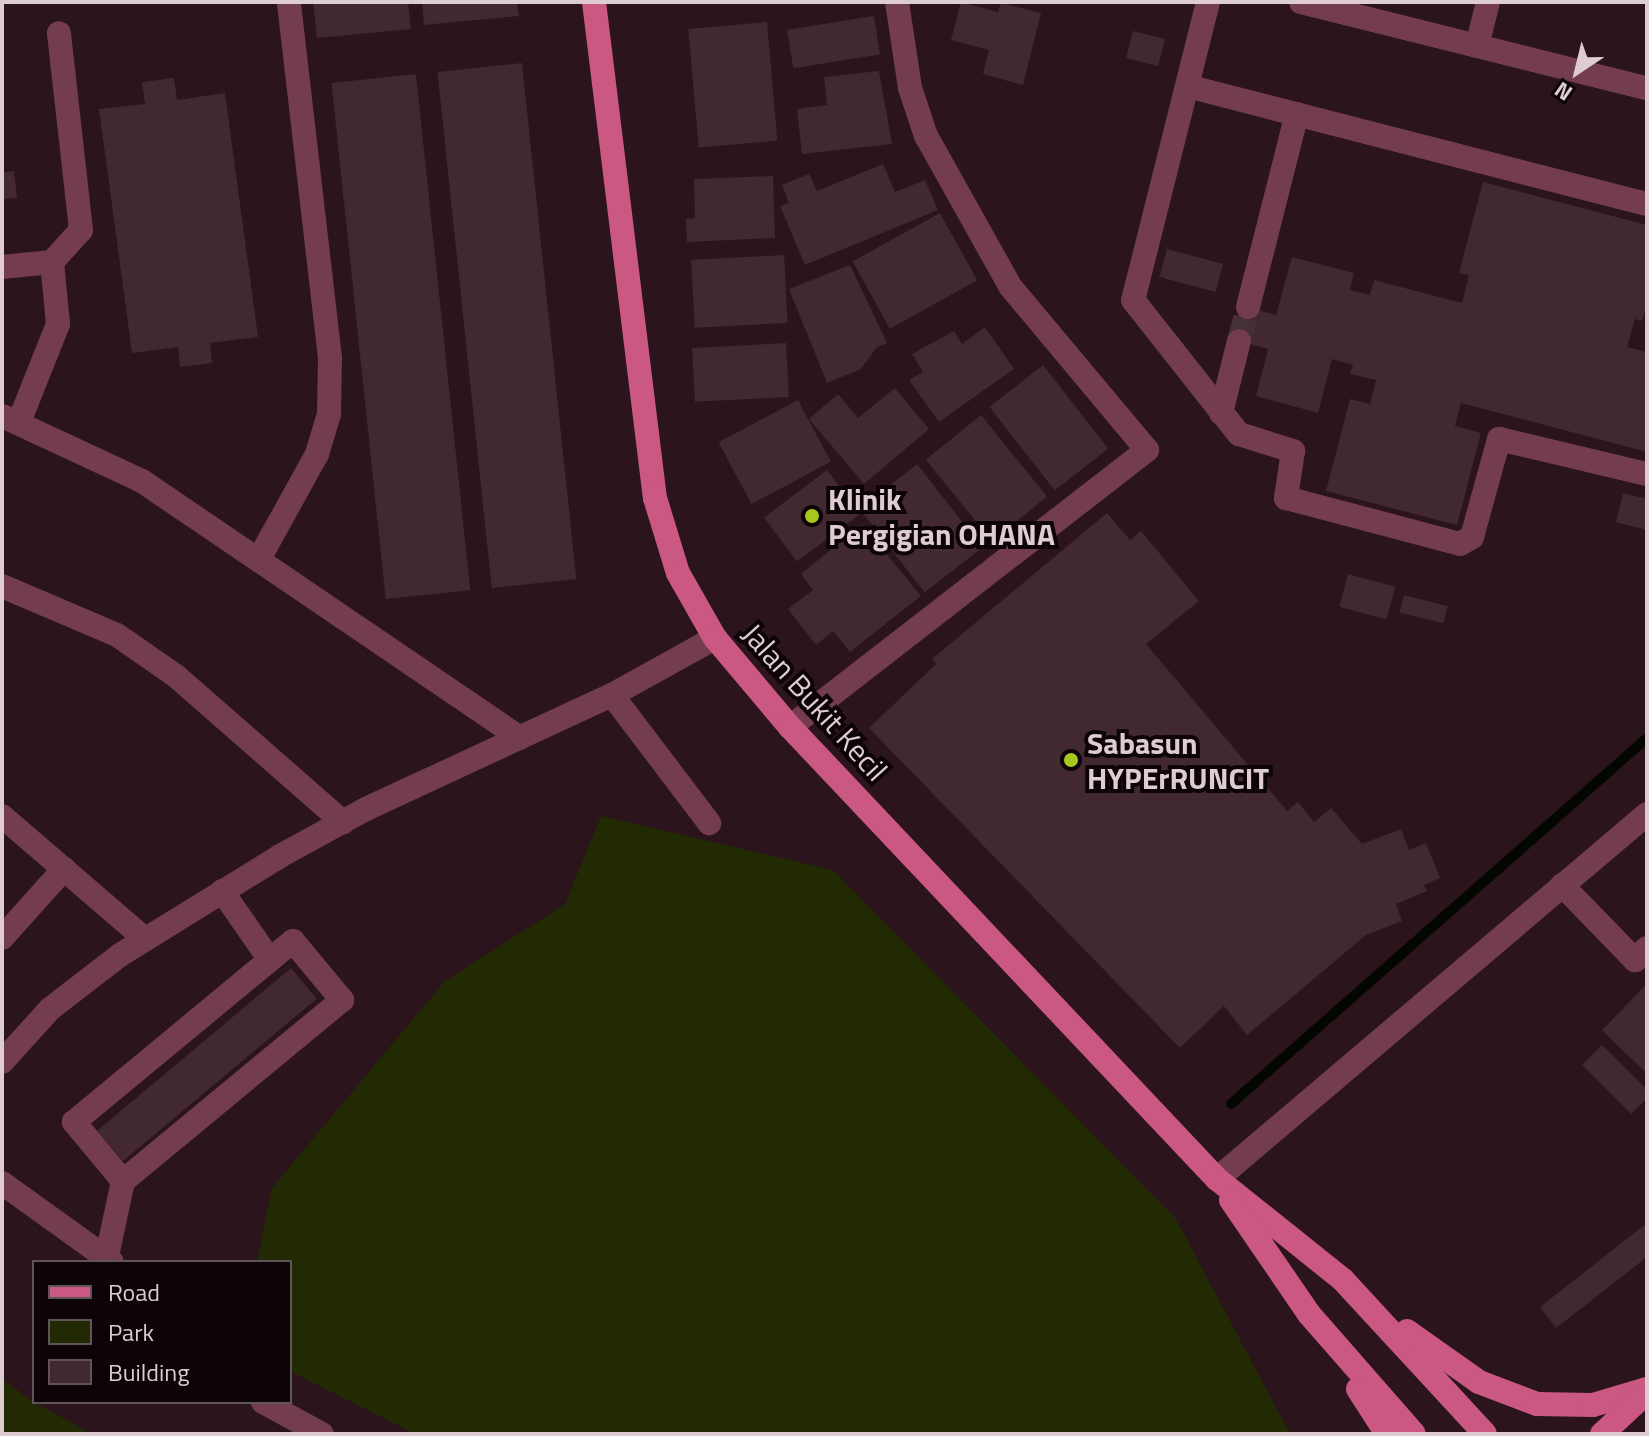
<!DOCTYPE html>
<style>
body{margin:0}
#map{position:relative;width:1649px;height:1436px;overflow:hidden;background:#2b141c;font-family:"Titillium Web",sans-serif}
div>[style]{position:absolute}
.green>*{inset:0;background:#222a03}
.stream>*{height:10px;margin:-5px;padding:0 5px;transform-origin:5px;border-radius:5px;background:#040700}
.building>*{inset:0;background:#422830;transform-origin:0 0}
.minor-tunnel>*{height:24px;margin-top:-12px;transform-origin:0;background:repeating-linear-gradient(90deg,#463037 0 24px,transparent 0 36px)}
.minor>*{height:24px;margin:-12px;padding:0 12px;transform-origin:12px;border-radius:12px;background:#733c4f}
.major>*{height:24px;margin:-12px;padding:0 12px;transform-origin:12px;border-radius:12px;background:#ca5882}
.dots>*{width:22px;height:22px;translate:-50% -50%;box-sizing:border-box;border:4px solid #0d0407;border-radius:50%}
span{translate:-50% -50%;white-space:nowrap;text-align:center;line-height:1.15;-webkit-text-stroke:8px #0d0407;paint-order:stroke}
.poi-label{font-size:30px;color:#ddccd1;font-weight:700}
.left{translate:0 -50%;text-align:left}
.street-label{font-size:30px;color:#ddccd1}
.frame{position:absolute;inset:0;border:4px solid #ddccd1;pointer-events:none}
.legend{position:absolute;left:32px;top:1260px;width:260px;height:144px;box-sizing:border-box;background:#0d0407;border:2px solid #605458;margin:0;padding:10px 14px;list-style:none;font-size:24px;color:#ddccd1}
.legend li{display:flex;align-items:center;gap:16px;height:40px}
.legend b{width:40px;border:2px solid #605458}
.north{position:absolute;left:1537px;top:32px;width:80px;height:80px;-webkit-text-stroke:6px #0d0407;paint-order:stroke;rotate:215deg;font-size:22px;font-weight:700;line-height:32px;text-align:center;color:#ddccd1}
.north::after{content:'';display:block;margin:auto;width:28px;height:36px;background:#ddccd1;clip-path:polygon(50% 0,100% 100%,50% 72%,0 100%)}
</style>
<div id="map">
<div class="green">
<div style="clip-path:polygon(601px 816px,833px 870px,1176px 1219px,1290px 1434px,416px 1434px,290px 1371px,290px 1262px,257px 1262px,272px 1188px,444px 982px,565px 904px)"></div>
<div style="clip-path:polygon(2px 1379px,34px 1402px,92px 1434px,2px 1434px)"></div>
</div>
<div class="stream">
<div style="left:1231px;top:1104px;width:554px;rotate:-41.34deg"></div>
</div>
<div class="building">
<div style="clip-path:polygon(313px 2px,408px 2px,411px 29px,317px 38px)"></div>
<div style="clip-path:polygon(422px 2px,517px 2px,519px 16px,424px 25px)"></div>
<div style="clip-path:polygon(961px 2px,998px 12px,1001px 3px,1041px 13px,1023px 85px,983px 74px,989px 50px,951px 40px)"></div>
<div style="left:874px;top:16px;width:39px;height:88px;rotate:81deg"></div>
<div style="left:767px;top:22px;width:119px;height:79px;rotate:85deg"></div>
<div style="left:1133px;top:31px;width:33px;height:28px;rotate:14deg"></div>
<div style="left:522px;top:63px;width:519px;height:85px;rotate:84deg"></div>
<div style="clip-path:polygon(879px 71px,892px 144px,802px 154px,797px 109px,827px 105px,824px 77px)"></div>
<div style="left:416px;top:74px;width:519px;height:85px;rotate:84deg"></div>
<div style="clip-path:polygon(174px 78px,177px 100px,225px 93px,258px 337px,210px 343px,212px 363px,180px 367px,178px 347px,132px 353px,99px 109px,145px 104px,142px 82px)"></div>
<div style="clip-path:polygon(883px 164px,895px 192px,925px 180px,938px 210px,805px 265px,780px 206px,789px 203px,782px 185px,809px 174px,817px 191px)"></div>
<div style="clip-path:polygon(14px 171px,17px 198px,2px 199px,2px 172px)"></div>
<div style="clip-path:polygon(773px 176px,775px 238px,687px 242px,686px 219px,695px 218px,694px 179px)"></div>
<div style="clip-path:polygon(1483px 182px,1647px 225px,1647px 303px,1642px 321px,1635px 319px,1627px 347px,1647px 352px,1647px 452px,1461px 403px,1455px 426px,1481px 433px,1457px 525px,1326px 491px,1350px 399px,1370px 404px,1376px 380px,1350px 374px,1353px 365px,1332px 359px,1318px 413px,1256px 396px,1268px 349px,1232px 339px,1240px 305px,1276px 315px,1292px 257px,1354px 273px,1350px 290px,1370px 295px,1374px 280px,1462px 303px,1469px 275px,1459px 273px)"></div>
<div style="left:940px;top:213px;width:77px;height:100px;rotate:61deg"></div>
<div style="left:1167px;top:249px;width:58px;height:29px;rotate:15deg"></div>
<div style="left:784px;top:255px;width:68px;height:93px;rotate:87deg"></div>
<div style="clip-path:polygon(850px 265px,887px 343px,877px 347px,861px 369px,827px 383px,789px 289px)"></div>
<div style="clip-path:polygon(985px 327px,1014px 369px,939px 422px,909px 380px,923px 372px,912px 354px,954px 331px,962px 344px)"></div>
<div style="left:786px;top:343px;width:54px;height:94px;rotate:87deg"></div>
<div style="left:1043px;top:365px;width:106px;height:68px;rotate:52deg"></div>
<div style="clip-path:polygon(895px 388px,929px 429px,864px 484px,809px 419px,838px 394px,858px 418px)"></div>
<div style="left:798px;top:400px;width:70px;height:90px;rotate:62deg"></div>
<div style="left:981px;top:415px;width:105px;height:71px;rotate:51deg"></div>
<div style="left:917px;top:464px;width:106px;height:73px;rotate:52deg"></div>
<div style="left:827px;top:470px;width:55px;height:79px;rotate:53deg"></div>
<div style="clip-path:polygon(1623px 493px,1647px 499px,1647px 530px,1616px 522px)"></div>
<div style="clip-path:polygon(1107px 513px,1130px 540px,1141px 531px,1199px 601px,1146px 644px,1287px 811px,1298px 802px,1314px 822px,1331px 808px,1362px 844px,1401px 829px,1409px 850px,1426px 843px,1440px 878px,1424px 885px,1427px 891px,1396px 904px,1402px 921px,1366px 935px,1247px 1035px,1224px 1006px,1180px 1048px,869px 728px,936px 664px,932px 659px)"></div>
<div style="clip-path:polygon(862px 524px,921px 596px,850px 652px,833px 631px,816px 645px,788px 609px,813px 590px,801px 574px)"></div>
<div style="left:1348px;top:574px;width:49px;height:34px;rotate:15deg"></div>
<div style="left:1404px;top:595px;width:45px;height:18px;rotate:14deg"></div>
<div style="left:291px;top:968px;width:40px;height:253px;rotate:50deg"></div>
<div style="clip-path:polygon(1647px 984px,1647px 1074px,1602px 1030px)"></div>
<div style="clip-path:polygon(1602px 1045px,1647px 1090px,1647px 1098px,1631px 1114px,1582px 1065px)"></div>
<div style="clip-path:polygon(1647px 1223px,1647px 1257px,1556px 1328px,1540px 1307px)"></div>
</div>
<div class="minor-tunnel">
<div style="left:1239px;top:341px;width:35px;rotate:-75deg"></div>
</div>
<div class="minor">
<div style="left:1208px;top:2px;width:307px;rotate:104.1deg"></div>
<div style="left:1133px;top:300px;width:171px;rotate:51.7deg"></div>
<div style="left:1239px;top:434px;width:57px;rotate:17.5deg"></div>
<div style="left:1293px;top:451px;width:48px;rotate:98.5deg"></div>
<div style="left:1286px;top:498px;width:180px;rotate:14.8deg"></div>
<div style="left:1460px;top:544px;width:14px;rotate:-30deg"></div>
<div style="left:1472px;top:537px;width:102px;rotate:-74.6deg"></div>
<div style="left:1499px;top:439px;width:152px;rotate:13.3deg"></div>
<div style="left:1301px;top:2px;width:357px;rotate:14deg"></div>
<div style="left:1477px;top:46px;width:45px;rotate:-76deg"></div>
<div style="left:1187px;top:86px;width:475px;rotate:14.4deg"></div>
<div style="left:2px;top:267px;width:50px;rotate:-5.7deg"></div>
<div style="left:52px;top:262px;width:43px;rotate:-47.8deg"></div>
<div style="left:81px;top:230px;width:198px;rotate:-96.4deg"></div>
<div style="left:1248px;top:307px;width:199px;rotate:-75.8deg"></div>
<div style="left:1221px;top:413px;width:74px;rotate:-76deg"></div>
<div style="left:2px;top:416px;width:154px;rotate:24.9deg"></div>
<div style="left:142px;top:481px;width:457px;rotate:34.2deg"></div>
<div style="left:19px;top:422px;width:105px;rotate:-68.3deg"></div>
<div style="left:58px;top:324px;width:62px;rotate:-95.5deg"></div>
<div style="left:260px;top:557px;width:118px;rotate:-61deg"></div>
<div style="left:317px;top:454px;width:42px;rotate:-73.3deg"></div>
<div style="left:329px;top:414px;width:56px;rotate:-89deg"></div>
<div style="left:330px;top:358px;width:358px;rotate:-96.6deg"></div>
<div style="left:2px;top:586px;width:125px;rotate:23.1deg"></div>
<div style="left:117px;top:635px;width:72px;rotate:34.8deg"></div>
<div style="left:176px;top:676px;width:222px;rotate:41.2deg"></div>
<div style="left:612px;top:695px;width:161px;rotate:52.8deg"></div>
<div style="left:790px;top:727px;width:452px;rotate:-37.8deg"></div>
<div style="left:1147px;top:450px;width:214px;rotate:-129.9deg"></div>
<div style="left:1010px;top:286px;width:172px;rotate:-119.2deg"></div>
<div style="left:926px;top:136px;width:51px;rotate:-108.4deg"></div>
<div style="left:910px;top:88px;width:87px;rotate:-98.6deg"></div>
<div style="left:2px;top:816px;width:189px;rotate:40.7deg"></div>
<div style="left:1562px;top:885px;width:105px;rotate:45.8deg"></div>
<div style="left:1635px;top:960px;width:17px;rotate:-45deg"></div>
<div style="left:222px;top:891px;width:84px;rotate:55.2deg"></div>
<div style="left:2px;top:938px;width:93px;rotate:-48.1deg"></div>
<div style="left:293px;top:941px;width:77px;rotate:50.3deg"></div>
<div style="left:342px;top:1000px;width:284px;rotate:140.4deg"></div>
<div style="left:123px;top:1181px;width:77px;rotate:-129.7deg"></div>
<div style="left:74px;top:1122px;width:284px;rotate:-39.6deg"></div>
<div style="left:2px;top:1062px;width:72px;rotate:-47.8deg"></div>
<div style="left:50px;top:1009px;width:88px;rotate:-37.6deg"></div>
<div style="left:120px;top:955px;width:188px;rotate:-31.7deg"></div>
<div style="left:280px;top:856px;width:98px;rotate:-28.7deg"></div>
<div style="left:366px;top:809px;width:271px;rotate:-24.9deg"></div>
<div style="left:612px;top:695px;width:118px;rotate:-29deg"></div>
<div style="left:1217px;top:1179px;width:564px;rotate:-40.33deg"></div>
<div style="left:2px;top:1183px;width:135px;rotate:35.7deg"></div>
<div style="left:107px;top:1256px;width:77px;rotate:-78deg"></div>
<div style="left:263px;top:1402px;width:67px;rotate:28.5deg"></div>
</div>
<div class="major">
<div style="left:594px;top:2px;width:500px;rotate:83deg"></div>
<div style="left:655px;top:498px;width:78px;rotate:73deg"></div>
<div style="left:678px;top:573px;width:75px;rotate:60.4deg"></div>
<div style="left:715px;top:638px;width:116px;rotate:49.9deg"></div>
<div style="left:790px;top:727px;width:622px;rotate:46.63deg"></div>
<div style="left:1217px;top:1179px;width:161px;rotate:38.7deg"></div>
<div style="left:1343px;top:1280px;width:209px;rotate:47.3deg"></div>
<div style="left:1231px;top:1200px;width:138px;rotate:55.6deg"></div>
<div style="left:1309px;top:1314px;width:159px;rotate:48.8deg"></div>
<div style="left:1407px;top:1331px;width:88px;rotate:35.3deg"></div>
<div style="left:1479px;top:1382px;width:62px;rotate:20.8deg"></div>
<div style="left:1537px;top:1404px;width:56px;rotate:1deg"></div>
<div style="left:1593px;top:1405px;width:56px;rotate:-16.5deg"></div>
<div style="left:1358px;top:1389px;width:54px;rotate:57.2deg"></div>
<div style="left:1602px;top:1434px;width:57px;rotate:-42.9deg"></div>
</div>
<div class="dots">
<div style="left:812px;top:516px;background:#a7c71e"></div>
<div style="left:1071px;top:760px;background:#a7c71e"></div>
</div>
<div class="poi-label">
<span class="left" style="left:828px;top:516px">Klinik<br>Pergigian OHANA</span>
<span class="left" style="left:1087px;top:760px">Sabasun<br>HYPErRUNCIT</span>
</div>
<div class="street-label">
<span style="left:815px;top:702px;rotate:48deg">Jalan Bukit Kecil</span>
</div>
<div class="frame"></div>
<ul class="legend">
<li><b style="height:10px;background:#ca5882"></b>Road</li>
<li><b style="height:22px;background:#222a03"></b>Park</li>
<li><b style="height:22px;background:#422830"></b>Building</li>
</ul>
<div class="north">N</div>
</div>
